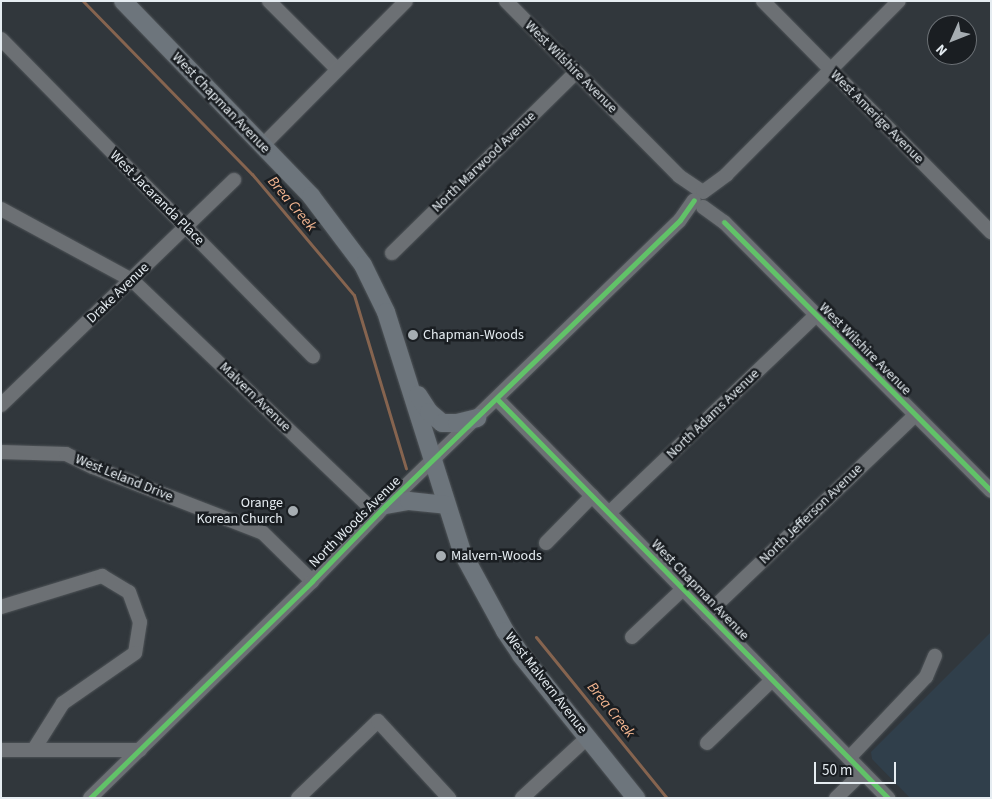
<!DOCTYPE html>
<style>
body{margin:0}
#map{position:relative;width:992px;height:799px;overflow:hidden;background:#31373c;font-family:"Source Sans 3",sans-serif}
div>[style]{position:absolute}
.built>*{inset:0;background:#303f4b}
.stream>*{height:3px;margin:-1.5px;padding:0 1.5px;transform-origin:1.5px;border-radius:1.5px;background:#86644f}
.roads{filter:drop-shadow(0 0 1px #4f5458) drop-shadow(0 0 1px #4f5458)}
.minor>*{height:14px;margin:-7px;padding:0 7px;transform-origin:7px;border-radius:7px;background:#6c7074}
.major>*{height:18px;margin:-9px;padding:0 9px;transform-origin:9px;border-radius:9px;background:#6d757c}
.cycleway>*{height:5px;margin:-2.5px;padding:0 2.5px;transform-origin:2.5px;border-radius:2.5px;background:#61c268}
.dots>*{width:14px;height:14px;translate:-50% -50%;box-sizing:border-box;border:2px solid #1a1e22;border-radius:50%}
span{translate:-50% -50%;white-space:nowrap;text-align:center;line-height:1.15;-webkit-text-stroke:5px #1a1e22;paint-order:stroke}
.street-label{font-size:14px;color:#e5ecf1}
.poi-label{font-size:14px;color:#e5ecf1}
.left{translate:0 -50%;text-align:left}
.right{translate:-100% -50%;text-align:right}
.water-label{font-size:15px;color:#f6b791;font-style:italic}
.frame{position:absolute;inset:0;border:2px solid #e5ecf1;pointer-events:none}
.north{position:absolute;left:927px;top:15px;width:50px;height:50px;box-sizing:border-box;background:#1a1e22;border:1px solid #6b7075;border-radius:50%;rotate:226deg;font-size:14px;font-weight:700;line-height:20px;text-align:center;color:#e5ecf1}
.north::after{content:'';display:block;margin:auto;width:18px;height:22px;background:#a6adb2;clip-path:polygon(50% 0,100% 100%,50% 72%,0 100%)}
.scale{position:absolute;left:814px;top:762px;width:82px;height:22px;box-sizing:border-box;border:2px solid #e5ecf1;border-top:0;padding-left:6px;font-size:15px;line-height:18px;white-space:nowrap;color:#e5ecf1;-webkit-text-stroke:4px #1a1e22;paint-order:stroke}
</style>
<div id="map">
<div class="built">
<div style="clip-path:polygon(991px 632px,991px 798px,910px 798px,872px 759px,871px 752px)"></div>
</div>
<div class="stream">
<div style="left:83px;top:1px;width:242px;rotate:45.7deg"></div>
<div style="left:252px;top:174px;width:158px;rotate:49.9deg"></div>
<div style="left:354px;top:295px;width:181px;rotate:73.3deg"></div>
<div style="left:536px;top:637px;width:208px;rotate:50.9deg"></div>
</div>
<div class="roads">
<div class="minor">
<div style="left:269px;top:1px;width:96px;rotate:45deg"></div>
<div style="left:506px;top:1px;width:246px;rotate:45.3deg"></div>
<div style="left:679px;top:176px;width:27px;rotate:34deg"></div>
<div style="left:763px;top:1px;width:325px;rotate:45.4deg"></div>
<div style="left:1px;top:39px;width:445px;rotate:45.5deg"></div>
<div style="left:262px;top:146px;width:204px;rotate:-45.2deg"></div>
<div style="left:703px;top:192px;width:29px;rotate:-36deg"></div>
<div style="left:726px;top:175px;width:245px;rotate:-45.2deg"></div>
<div style="left:703px;top:207px;width:26px;rotate:36deg"></div>
<div style="left:724px;top:222px;width:379px;rotate:45.2deg"></div>
<div style="left:1px;top:209px;width:149px;rotate:28.5deg"></div>
<div style="left:132px;top:280px;width:339px;rotate:43.7deg"></div>
<div style="left:392px;top:253px;width:258px;rotate:-44.5deg"></div>
<div style="left:497px;top:399px;width:559px;rotate:45.58deg"></div>
<div style="left:1px;top:405px;width:324px;rotate:-44deg"></div>
<div style="left:1px;top:452px;width:65px;rotate:1.8deg"></div>
<div style="left:66px;top:454px;width:30px;rotate:26deg"></div>
<div style="left:93px;top:467px;width:182px;rotate:21.2deg"></div>
<div style="left:263px;top:533px;width:69px;rotate:44.4deg"></div>
<div style="left:609px;top:513px;width:286px;rotate:-43.7deg"></div>
<div style="left:546px;top:543px;width:66px;rotate:-45.6deg"></div>
<div style="left:1px;top:607px;width:106px;rotate:-17.1deg"></div>
<div style="left:102px;top:576px;width:31px;rotate:31deg"></div>
<div style="left:129px;top:592px;width:32px;rotate:70deg"></div>
<div style="left:140px;top:622px;width:31px;rotate:99deg"></div>
<div style="left:135px;top:653px;width:88px;rotate:145.2deg"></div>
<div style="left:63px;top:703px;width:54px;rotate:122.2deg"></div>
<div style="left:707px;top:614px;width:288px;rotate:-43.7deg"></div>
<div style="left:632px;top:637px;width:70px;rotate:-43.3deg"></div>
<div style="left:707px;top:743px;width:91px;rotate:-44.1deg"></div>
<div style="left:1px;top:750px;width:139px"></div>
<div style="left:849px;top:758px;width:112px;rotate:-46.5deg"></div>
<div style="left:926px;top:677px;width:23px;rotate:-67deg"></div>
<div style="left:90px;top:798px;width:310px;rotate:-44.3deg"></div>
<div style="left:312px;top:581px;width:106px;rotate:-45.8deg"></div>
<div style="left:386px;top:505px;width:409px;rotate:-44.1deg"></div>
<div style="left:680px;top:220px;width:24px;rotate:-55deg"></div>
<div style="left:298px;top:798px;width:111px;rotate:-43.9deg"></div>
<div style="left:378px;top:721px;width:105px;rotate:47.3deg"></div>
<div style="left:522px;top:798px;width:90px;rotate:-42.7deg"></div>
<div style="left:836px;top:798px;width:37px;rotate:-44deg"></div>
</div>
<div class="major">
<div style="left:123px;top:1px;width:271px;rotate:46deg"></div>
<div style="left:311px;top:196px;width:86px;rotate:53deg"></div>
<div style="left:363px;top:265px;width:52px;rotate:63.9deg"></div>
<div style="left:386px;top:312px;width:252px;rotate:72.4deg"></div>
<div style="left:462px;top:552px;width:90px;rotate:61.4deg"></div>
<div style="left:505px;top:631px;width:29px;rotate:56deg"></div>
<div style="left:521px;top:655px;width:184px;rotate:51.2deg"></div>
<div style="left:418px;top:395px;width:20px;rotate:57deg"></div>
<div style="left:429px;top:412px;width:17px;rotate:40deg"></div>
<div style="left:442px;top:423px;width:15px"></div>
<div style="left:457px;top:423px;width:21px;rotate:-14deg"></div>
<div style="left:386px;top:505px;width:23px;rotate:-10deg"></div>
<div style="left:409px;top:501px;width:37px;rotate:6deg"></div>
</div>
</div>
<div class="cycleway">
<div style="left:724px;top:222px;width:379px;rotate:45.2deg"></div>
<div style="left:497px;top:399px;width:559px;rotate:45.58deg"></div>
<div style="left:90px;top:798px;width:310px;rotate:-44.3deg"></div>
<div style="left:312px;top:581px;width:106px;rotate:-45.8deg"></div>
<div style="left:386px;top:505px;width:409px;rotate:-44.1deg"></div>
<div style="left:680px;top:220px;width:24px;rotate:-55deg"></div>
</div>
<div class="dots">
<div style="left:413px;top:335px;background:#a6adb2"></div>
<div style="left:293px;top:511px;background:#a6adb2"></div>
<div style="left:441px;top:556px;background:#a6adb2"></div>
</div>
<div class="street-label">
<span style="left:571px;top:67px;rotate:45deg">West Wilshire Avenue</span>
<span style="left:221px;top:103px;rotate:46deg">West Chapman Avenue</span>
<span style="left:877px;top:117px;rotate:45deg">West Amerige Avenue</span>
<span style="left:484px;top:162px;rotate:-44deg">North Marwood Avenue</span>
<span style="left:157px;top:198px;rotate:45deg">West Jacaranda Place</span>
<span style="left:118px;top:293px;rotate:-44deg">Drake Avenue</span>
<span style="left:865px;top:349px;rotate:45deg">West Wilshire Avenue</span>
<span style="left:255px;top:397px;rotate:44deg">Malvern Avenue</span>
<span style="left:713px;top:414px;rotate:-44deg">North Adams Avenue</span>
<span style="left:124px;top:478px;rotate:22deg">West Leland Drive</span>
<span style="left:811px;top:514px;rotate:-44deg">North Jefferson Avenue</span>
<span style="left:355px;top:522px;rotate:-45deg">North Woods Avenue</span>
<span style="left:700px;top:590px;rotate:46deg">West Chapman Avenue</span>
<span style="left:546px;top:683px;rotate:52deg">West Malvern Avenue</span>
</div>
<div class="poi-label">
<span class="left" style="left:423px;top:335px">Chapman-Woods</span>
<span class="right" style="left:283px;top:511px">Orange<br>Korean Church</span>
<span class="left" style="left:451px;top:556px">Malvern-Woods</span>
</div>
<div class="water-label">
<span style="left:292px;top:204px;rotate:50deg">Brea Creek</span>
<span style="left:611px;top:710px;rotate:51deg">Brea Creek</span>
</div>
<div class="frame"></div>
<div class="north">N</div>
<div class="scale">50 m</div>
</div>
